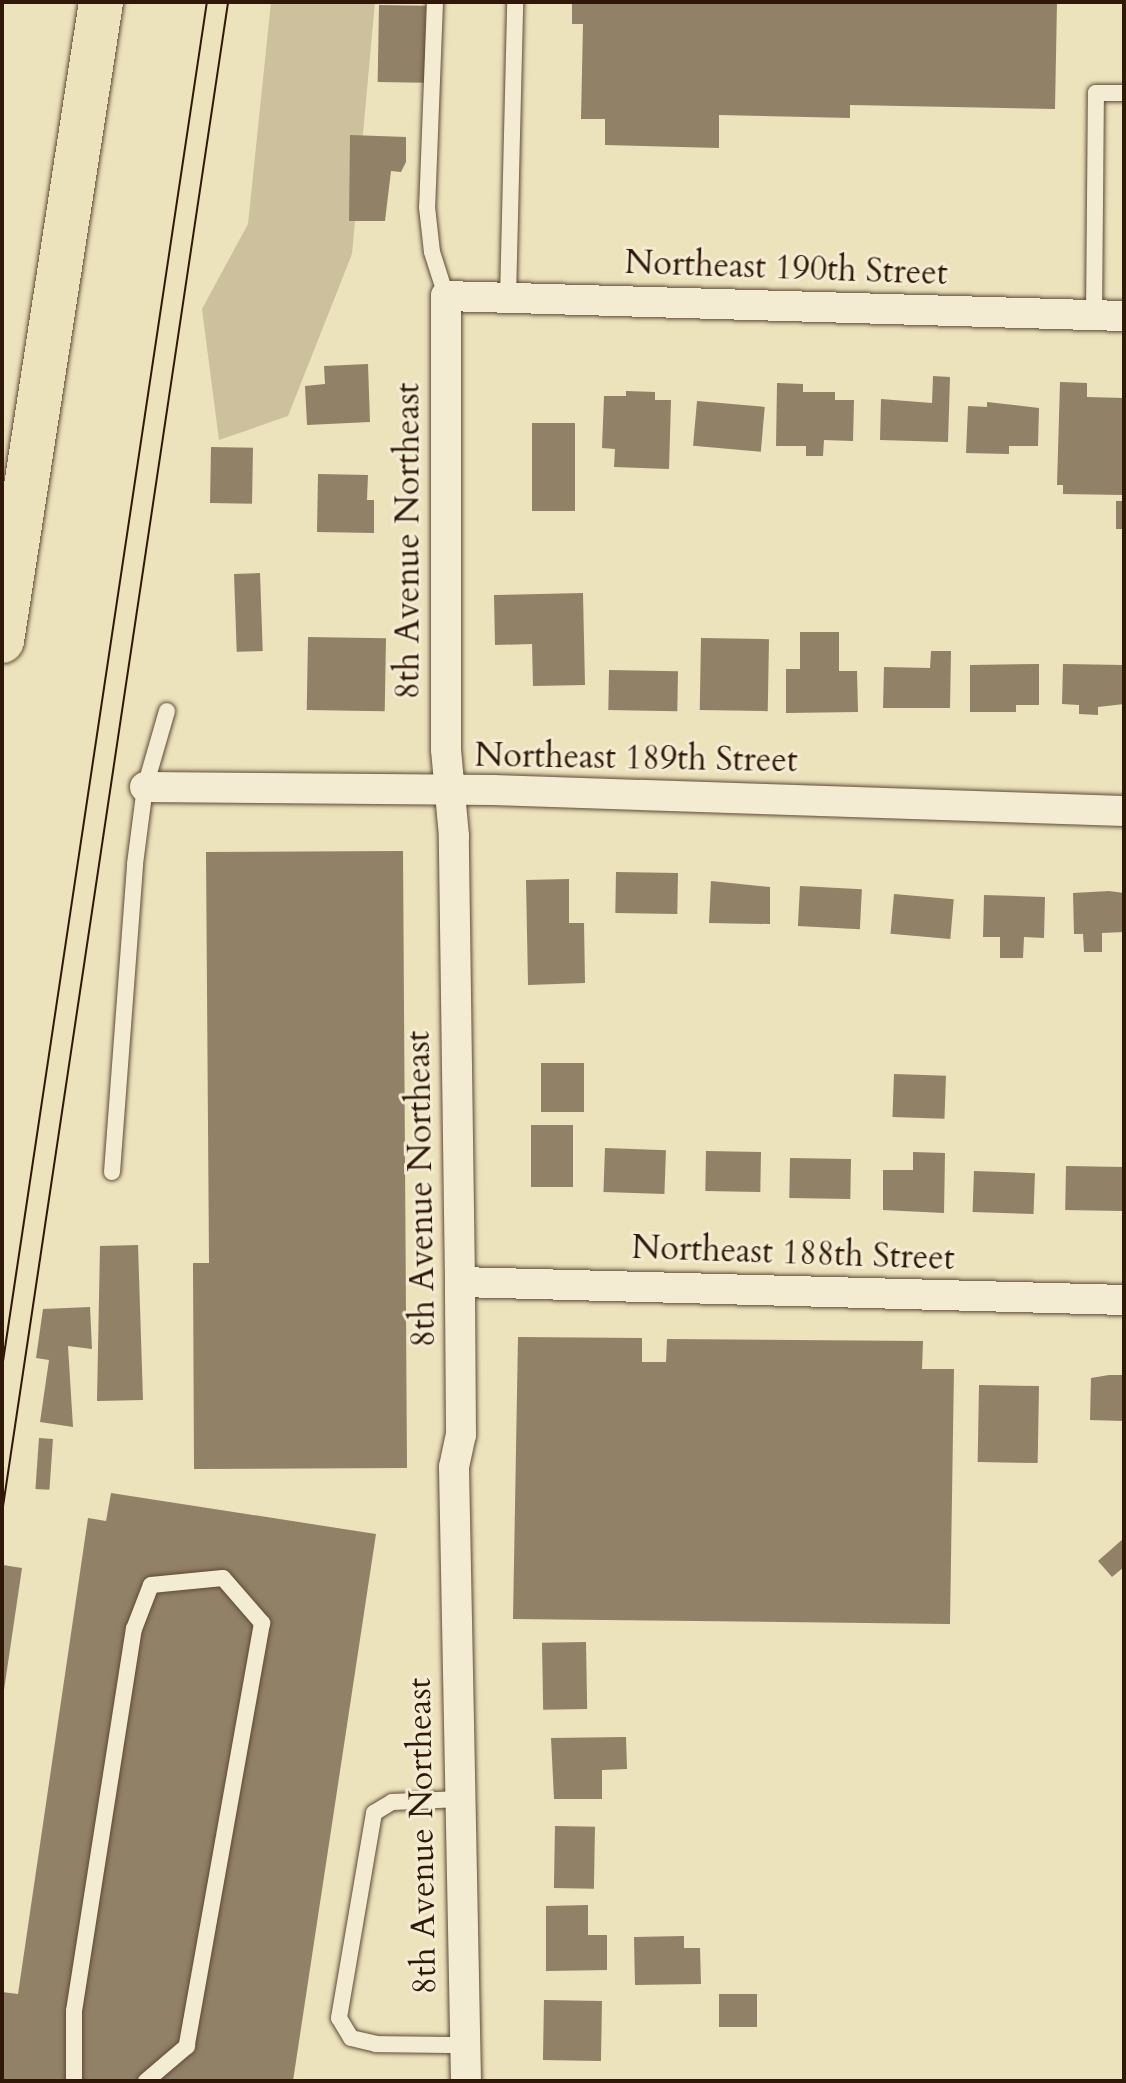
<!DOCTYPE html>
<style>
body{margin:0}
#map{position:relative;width:1126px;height:2083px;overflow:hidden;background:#ece2bc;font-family:Cardo,serif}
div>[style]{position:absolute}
.green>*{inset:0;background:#ccc09d}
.building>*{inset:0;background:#918166;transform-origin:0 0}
.roads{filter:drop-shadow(0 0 2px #5e4a35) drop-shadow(0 0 2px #5e4a35)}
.service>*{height:16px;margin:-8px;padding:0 8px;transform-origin:8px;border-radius:8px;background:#f3ecd3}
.minor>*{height:30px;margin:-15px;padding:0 15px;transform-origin:15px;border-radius:15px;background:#f3ecd3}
.motorway>*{height:44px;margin:-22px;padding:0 22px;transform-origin:22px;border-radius:22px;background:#ece2bc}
.tram>*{height:2px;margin:-1px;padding:0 1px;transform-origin:1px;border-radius:1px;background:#2f1808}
span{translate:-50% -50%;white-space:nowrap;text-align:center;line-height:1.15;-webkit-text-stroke:6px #f3ecd3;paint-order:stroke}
.street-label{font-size:34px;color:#2f1808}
.frame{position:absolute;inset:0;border:4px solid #2f1808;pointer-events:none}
</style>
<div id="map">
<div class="green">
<div style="clip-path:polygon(271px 2px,375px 2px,352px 254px,288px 416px,219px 440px,202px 309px,248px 224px)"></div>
</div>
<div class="building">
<div style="clip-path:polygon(572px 2px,1057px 2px,1055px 109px,850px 105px,850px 118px,719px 115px,719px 148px,605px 145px,605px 119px,581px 119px,583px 24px,572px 24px)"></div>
<div style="left:379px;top:5px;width:47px;height:77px;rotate:1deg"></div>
<div style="clip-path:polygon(350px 135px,406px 137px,406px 162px,401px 172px,391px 171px,385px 221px,349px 221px)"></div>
<div style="clip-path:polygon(368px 364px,370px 422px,307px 425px,305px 386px,325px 384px,324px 366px)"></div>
<div style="clip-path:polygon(933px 376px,950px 377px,948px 442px,880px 440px,881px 399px,932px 403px)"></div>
<div style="clip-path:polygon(1060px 382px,1087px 383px,1087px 397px,1124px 398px,1123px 495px,1063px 494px,1063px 485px,1057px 485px)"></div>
<div style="clip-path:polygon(777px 383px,803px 384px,803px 392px,835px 392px,835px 400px,854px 400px,853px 441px,824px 440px,823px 456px,806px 456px,806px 446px,776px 446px)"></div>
<div style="clip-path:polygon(626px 391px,655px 392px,655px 400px,671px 400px,669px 469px,614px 467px,615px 449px,602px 448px,604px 396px,626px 396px)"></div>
<div style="left:697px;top:401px;width:68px;height:45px;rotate:5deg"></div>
<div style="clip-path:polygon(987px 402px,1039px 408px,1038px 446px,1009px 446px,1009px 454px,966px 453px,968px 406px,987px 407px)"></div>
<div style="left:532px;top:423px;width:43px;height:88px"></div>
<div style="left:211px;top:447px;width:42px;height:56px;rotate:1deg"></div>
<div style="clip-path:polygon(318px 474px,368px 475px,367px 500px,374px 500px,374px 533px,317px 532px)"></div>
<div style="left:1116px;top:501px;width:8px;height:28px"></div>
<div style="left:260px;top:573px;width:78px;height:26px;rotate:88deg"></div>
<div style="clip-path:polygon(583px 593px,585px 685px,533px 686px,532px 644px,495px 645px,494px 595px)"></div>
<div style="clip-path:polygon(800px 632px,839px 632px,839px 671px,857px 671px,858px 712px,786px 713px,786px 669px,800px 669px)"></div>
<div style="left:308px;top:637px;width:78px;height:73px;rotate:1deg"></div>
<div style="left:701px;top:638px;width:68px;height:72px;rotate:1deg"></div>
<div style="clip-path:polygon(931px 651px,951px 651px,950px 708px,883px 708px,884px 667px,930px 668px)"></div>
<div style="clip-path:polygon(1039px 664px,1039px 705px,1016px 705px,1016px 712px,970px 712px,970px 665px)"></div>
<div style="clip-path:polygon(1063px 664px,1124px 665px,1124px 704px,1098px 707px,1098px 715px,1079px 714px,1079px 705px,1062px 704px)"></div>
<div style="left:609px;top:670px;width:69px;height:40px;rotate:1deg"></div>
<div style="clip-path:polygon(403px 851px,407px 1468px,194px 1469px,193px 1263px,209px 1263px,206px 852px)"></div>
<div style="left:616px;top:872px;width:62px;height:41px;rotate:1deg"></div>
<div style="clip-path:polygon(569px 879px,569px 923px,584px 923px,585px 983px,528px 985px,526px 880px)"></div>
<div style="clip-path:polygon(711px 881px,770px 887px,770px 924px,709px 923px)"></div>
<div style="left:800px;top:886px;width:62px;height:40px;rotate:3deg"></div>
<div style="clip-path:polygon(1109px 891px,1124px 893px,1124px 932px,1102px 933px,1102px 952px,1084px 952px,1083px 934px,1074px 934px,1073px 893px)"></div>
<div style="left:894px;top:894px;width:60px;height:40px;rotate:5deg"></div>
<div style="clip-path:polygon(984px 895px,1045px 897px,1044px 938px,1024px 937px,1023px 958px,1000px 958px,1000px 937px,983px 937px)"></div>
<div style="left:584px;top:1063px;width:49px;height:43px;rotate:90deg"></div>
<div style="left:894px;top:1074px;width:52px;height:43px;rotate:2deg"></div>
<div style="left:573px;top:1125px;width:62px;height:42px;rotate:90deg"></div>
<div style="left:605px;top:1148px;width:61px;height:44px;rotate:2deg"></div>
<div style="left:706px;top:1151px;width:55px;height:40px;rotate:1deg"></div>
<div style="clip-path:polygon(913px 1152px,945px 1153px,944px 1213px,883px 1210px,883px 1170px,913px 1170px)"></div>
<div style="left:790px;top:1158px;width:61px;height:40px;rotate:1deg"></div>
<div style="left:1066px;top:1166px;width:58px;height:44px;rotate:1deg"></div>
<div style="left:974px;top:1171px;width:61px;height:41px;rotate:2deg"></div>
<div style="clip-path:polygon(138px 1245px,143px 1400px,97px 1401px,100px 1246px)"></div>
<div style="clip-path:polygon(90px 1307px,92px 1349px,68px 1346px,73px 1427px,40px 1422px,49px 1360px,36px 1358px,43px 1309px)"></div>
<div style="clip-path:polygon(518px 1337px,642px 1338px,642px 1362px,666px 1362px,667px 1339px,923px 1341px,922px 1369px,954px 1369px,950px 1624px,513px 1619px)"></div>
<div style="clip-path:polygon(1109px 1375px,1124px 1375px,1124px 1421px,1090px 1420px,1091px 1378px)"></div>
<div style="left:979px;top:1385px;width:60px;height:77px;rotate:1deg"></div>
<div style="left:39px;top:1438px;width:14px;height:51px;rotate:4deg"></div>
<div style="clip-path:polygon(111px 1493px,376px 1534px,293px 2081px,2px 2081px,2px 1992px,18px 1994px,88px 1518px,106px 1521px)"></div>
<div style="clip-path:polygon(1124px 1538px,1124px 1567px,1112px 1577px,1098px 1561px)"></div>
<div style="clip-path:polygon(3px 1565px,22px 1568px,4px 1690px,2px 1690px)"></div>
<div style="left:586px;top:1642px;width:67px;height:44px;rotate:89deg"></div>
<div style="clip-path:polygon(626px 1737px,627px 1769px,602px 1770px,602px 1799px,554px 1799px,551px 1738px)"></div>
<div style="left:555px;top:1826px;width:40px;height:62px;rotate:1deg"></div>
<div style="clip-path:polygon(588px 1905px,588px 1935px,607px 1935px,607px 1970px,546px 1971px,546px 1906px)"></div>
<div style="clip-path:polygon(684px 1936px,684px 1948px,700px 1948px,701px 1984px,635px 1985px,634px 1937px)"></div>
<div style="left:719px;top:1994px;width:38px;height:33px"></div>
<div style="left:544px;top:2000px;width:58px;height:60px;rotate:1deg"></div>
</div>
<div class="roads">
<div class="service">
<div style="left:435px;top:2px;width:205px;rotate:92.2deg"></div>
<div style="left:427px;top:207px;width:45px;rotate:83.7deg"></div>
<div style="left:432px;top:252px;width:46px;rotate:72.3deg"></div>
<div style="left:508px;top:298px;width:296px;rotate:-88.6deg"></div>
<div style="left:1094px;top:315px;width:222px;rotate:-89.5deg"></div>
<div style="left:1096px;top:93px;width:28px"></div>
<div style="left:112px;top:1172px;width:309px;rotate:-85.7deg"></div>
<div style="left:135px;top:864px;width:78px;rotate:-82.6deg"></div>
<div style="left:145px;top:787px;width:79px;rotate:-73.9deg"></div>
<div style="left:460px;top:1799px;width:68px;rotate:177.5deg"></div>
<div style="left:392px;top:1802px;width:21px;rotate:149deg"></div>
<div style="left:374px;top:1813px;width:208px;rotate:99.7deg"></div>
<div style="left:339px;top:2018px;width:23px;rotate:59deg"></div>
<div style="left:351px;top:2038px;width:26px;rotate:13deg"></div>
<div style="left:376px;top:2044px;width:87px;rotate:0.7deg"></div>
<div style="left:74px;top:2081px;width:70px;rotate:-90deg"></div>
<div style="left:74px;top:2011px;width:387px;rotate:-81.1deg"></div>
<div style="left:134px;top:1629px;width:47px;rotate:-68.9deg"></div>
<div style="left:151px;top:1585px;width:72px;rotate:-5.6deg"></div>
<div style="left:223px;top:1578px;width:60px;rotate:49.1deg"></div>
<div style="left:262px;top:1623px;width:430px;rotate:100.1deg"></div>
<div style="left:187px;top:2046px;width:54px;rotate:139.5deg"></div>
</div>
<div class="minor">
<div style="left:145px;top:787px;width:348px;rotate:0.5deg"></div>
<div style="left:493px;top:790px;width:631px;rotate:1.91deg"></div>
<div style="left:460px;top:1282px;width:664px;rotate:1.55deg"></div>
<div style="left:466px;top:2081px;width:614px;rotate:-91.12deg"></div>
<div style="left:454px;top:1467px;width:33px;rotate:-78deg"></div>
<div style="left:461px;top:1435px;width:153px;rotate:-90.4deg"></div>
<div style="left:460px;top:1282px;width:446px;rotate:-90.8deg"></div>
<div style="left:454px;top:836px;width:87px;rotate:-95.3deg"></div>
<div style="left:446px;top:749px;width:453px;rotate:-90deg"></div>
<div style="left:446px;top:296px;width:678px;rotate:1.69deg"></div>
</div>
<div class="motorway">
<div style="left:2px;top:641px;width:647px;rotate:-81.19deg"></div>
</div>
</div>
<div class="tram">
<div style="left:2px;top:1368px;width:1381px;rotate:-81.47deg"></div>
<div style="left:2px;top:1513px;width:1528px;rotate:-81.49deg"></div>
</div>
<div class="street-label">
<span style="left:786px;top:268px;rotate:2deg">Northeast 190th Street</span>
<span style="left:408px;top:541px;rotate:-90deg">8th Avenue Northeast</span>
<span style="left:636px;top:758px;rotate:1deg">Northeast 189th Street</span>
<span style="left:421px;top:1189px;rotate:-91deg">8th Avenue Northeast</span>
<span style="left:793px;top:1253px;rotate:2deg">Northeast 188th Street</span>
<span style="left:422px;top:1836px;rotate:-91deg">8th Avenue Northeast</span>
</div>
<div class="frame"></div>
</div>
